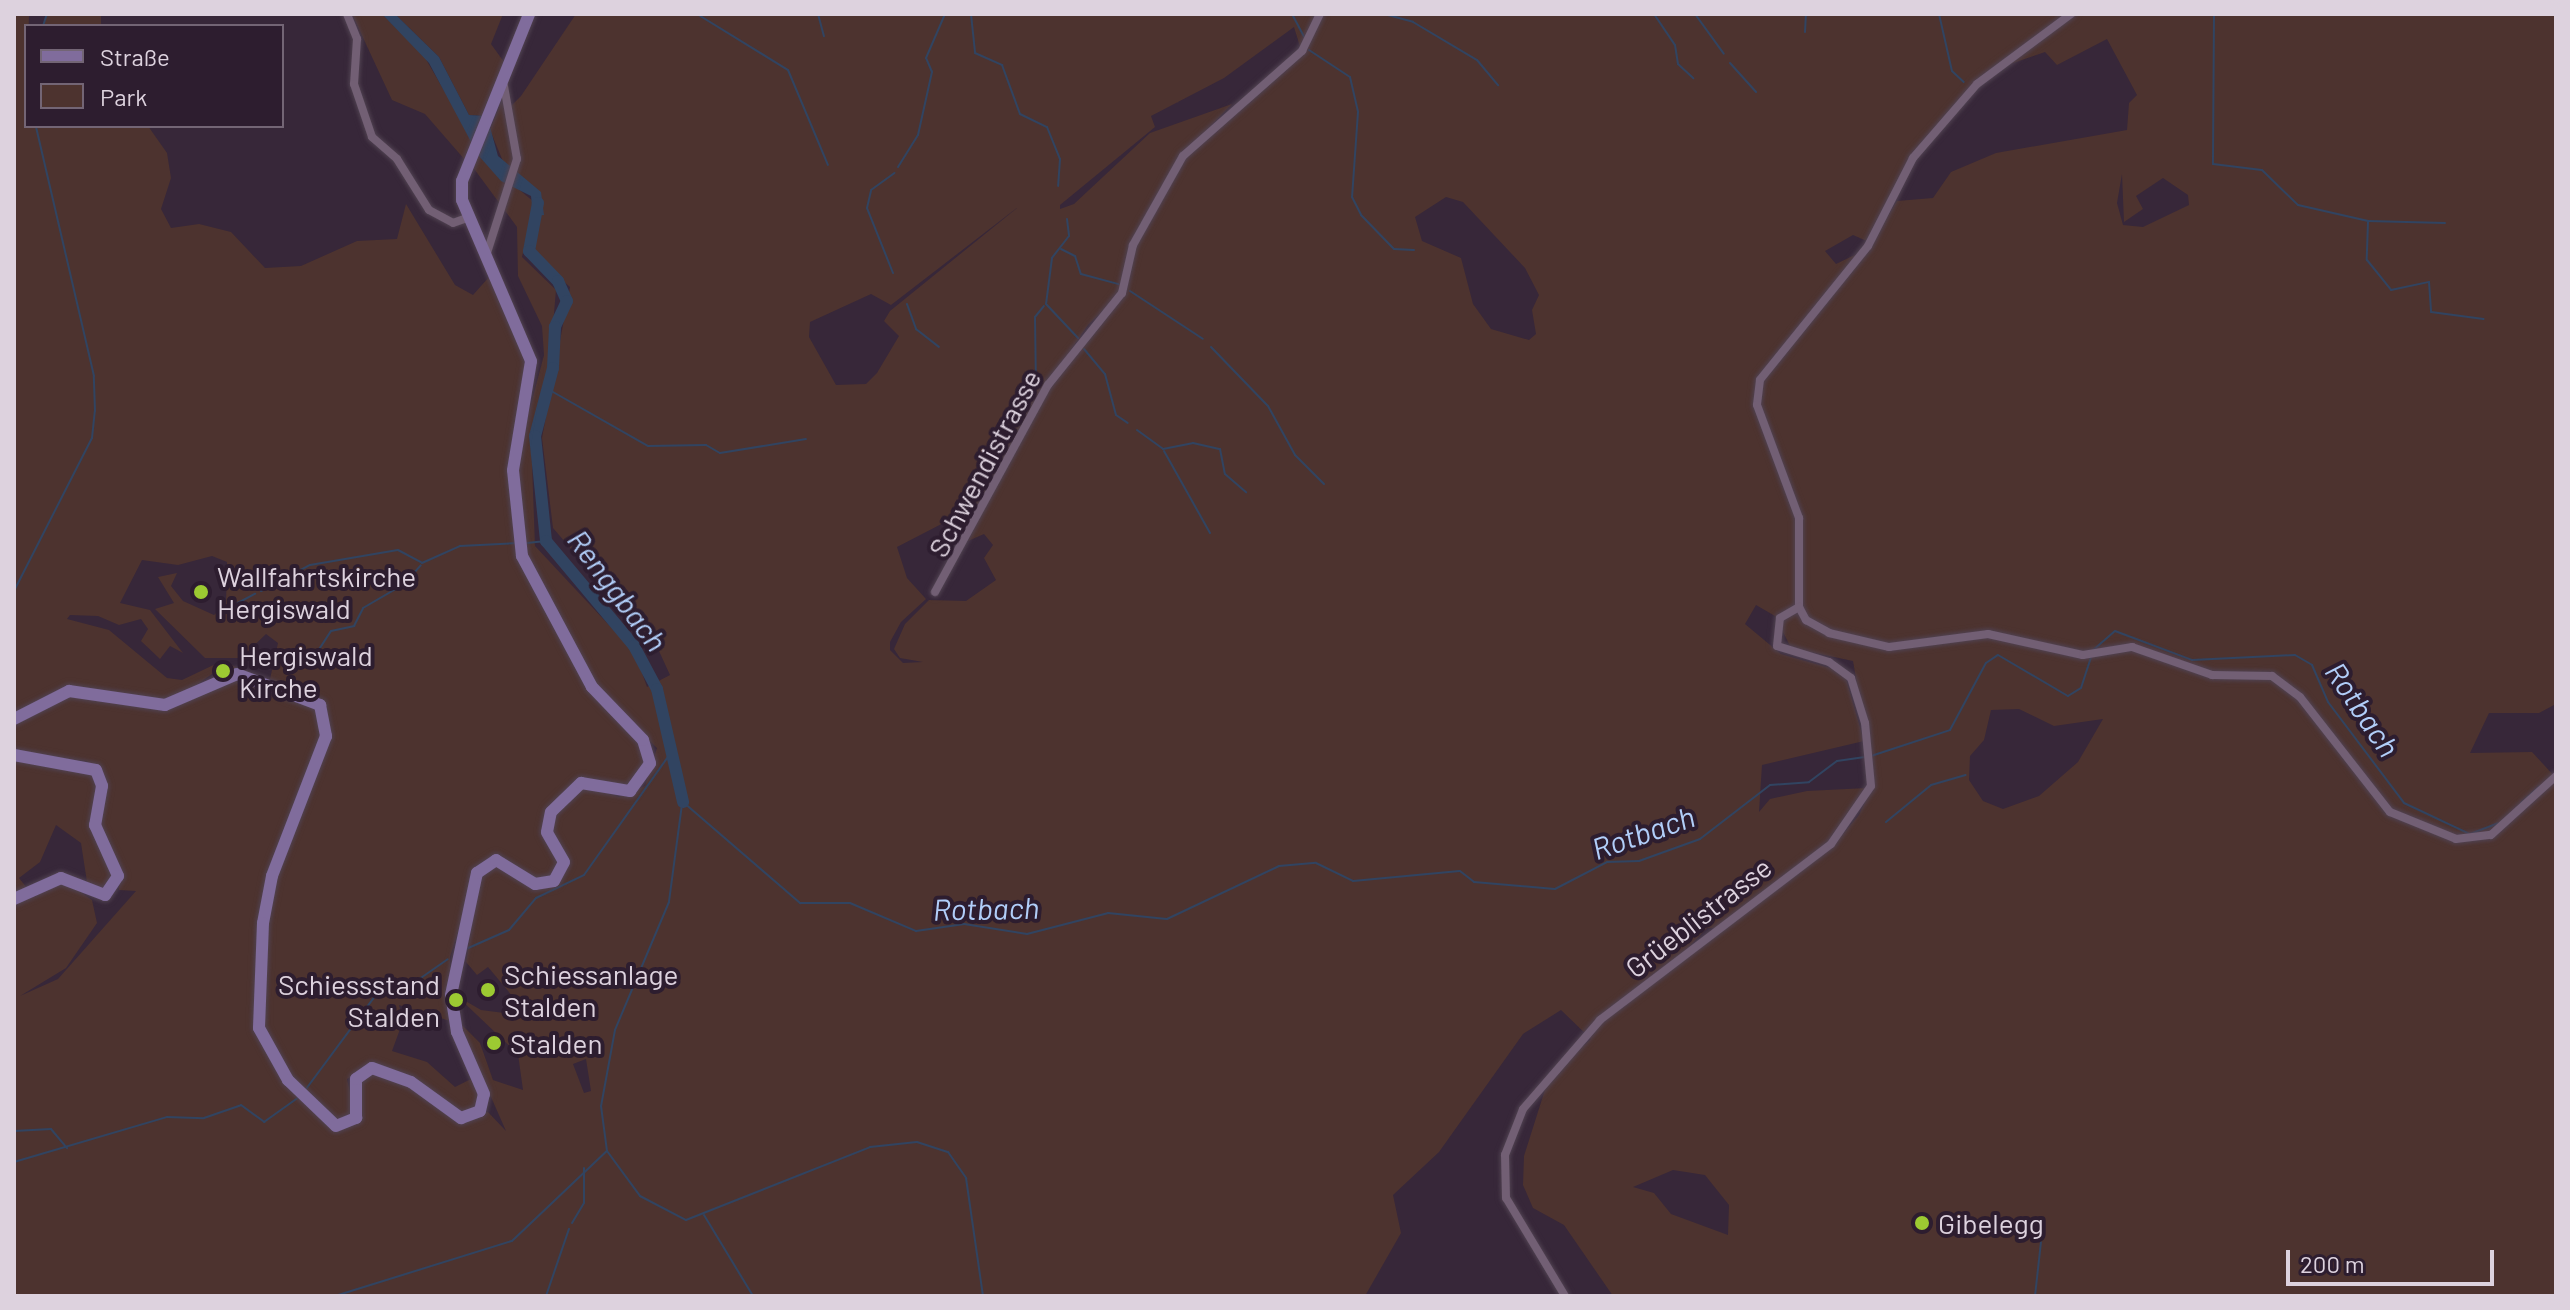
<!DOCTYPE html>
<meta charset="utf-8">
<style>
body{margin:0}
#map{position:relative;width:2570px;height:1310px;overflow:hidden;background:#372739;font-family:Barlow,sans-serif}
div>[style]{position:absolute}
.green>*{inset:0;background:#4d332f;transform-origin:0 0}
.water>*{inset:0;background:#314461}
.stream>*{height:2px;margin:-1px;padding:0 1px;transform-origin:1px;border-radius:1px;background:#314461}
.river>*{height:12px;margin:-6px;padding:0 6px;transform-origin:6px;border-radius:6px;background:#314461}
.roads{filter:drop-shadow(0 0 2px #504251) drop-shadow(0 0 2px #504251)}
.street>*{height:8px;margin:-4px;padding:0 4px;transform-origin:4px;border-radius:4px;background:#725f74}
.secondary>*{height:12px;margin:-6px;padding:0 6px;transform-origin:6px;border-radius:6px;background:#806c9c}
.dots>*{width:22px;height:22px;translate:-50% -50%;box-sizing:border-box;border:4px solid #2d1d2f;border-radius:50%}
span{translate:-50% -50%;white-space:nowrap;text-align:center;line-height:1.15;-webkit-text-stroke:8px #2d1d2f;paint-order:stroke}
.street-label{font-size:28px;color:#ddd2de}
.poi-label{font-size:28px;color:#ddd2de}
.left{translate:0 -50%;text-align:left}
.right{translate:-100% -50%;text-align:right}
.water-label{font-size:30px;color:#b1cef9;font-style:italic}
.frame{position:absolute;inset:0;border:16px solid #ddd2de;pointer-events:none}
.legend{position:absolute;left:24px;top:24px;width:260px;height:104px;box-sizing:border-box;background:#2d1d2f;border:2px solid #736575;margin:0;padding:10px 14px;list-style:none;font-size:24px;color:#ddd2de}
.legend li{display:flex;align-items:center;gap:16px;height:40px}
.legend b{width:40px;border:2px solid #736575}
.scale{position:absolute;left:2286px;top:1250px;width:208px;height:36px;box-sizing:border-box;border:4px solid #ddd2de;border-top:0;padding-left:10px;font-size:24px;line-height:28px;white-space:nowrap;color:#ddd2de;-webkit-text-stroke:6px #2d1d2f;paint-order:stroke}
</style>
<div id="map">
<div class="green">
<div style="clip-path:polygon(evenodd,14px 14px,29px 14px,26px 126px,148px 126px,167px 153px,171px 178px,161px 209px,171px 228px,199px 224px,231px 232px,265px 268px,301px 266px,357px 241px,397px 239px,406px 204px,455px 285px,473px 295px,489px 277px,522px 351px,528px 382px,508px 471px,516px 549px,587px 687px,638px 740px,646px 761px,628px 788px,583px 779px,546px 815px,545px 837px,561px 861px,554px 878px,529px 879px,498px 857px,479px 865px,450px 957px,450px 1021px,399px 1005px,403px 1021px,392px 1051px,427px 1062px,455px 1087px,473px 1078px,482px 1097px,475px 1112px,459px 1115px,419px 1084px,375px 1064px,347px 1079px,354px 1110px,362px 1114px,359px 1081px,376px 1071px,407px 1083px,454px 1119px,488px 1112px,506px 1131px,457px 1020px,480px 1043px,493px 1080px,523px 1090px,518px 1054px,457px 996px,481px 1010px,529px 1016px,488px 967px,477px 975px,466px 962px,480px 876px,500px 863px,538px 888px,556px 882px,568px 863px,551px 832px,552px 817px,583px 786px,619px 797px,645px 786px,657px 748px,595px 688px,524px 554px,517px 457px,544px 355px,542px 326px,518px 276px,517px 227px,472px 166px,478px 155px,534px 202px,522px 257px,556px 290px,549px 371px,531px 436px,535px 546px,635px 653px,647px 687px,670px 675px,659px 651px,553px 528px,542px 438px,570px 287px,533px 255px,541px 193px,507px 171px,490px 130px,503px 98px,511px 106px,521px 96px,576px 14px,2068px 14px,1970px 90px,1907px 164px,1869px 242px,1853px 235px,1825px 251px,1836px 264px,1861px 252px,1821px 302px,1869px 247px,1897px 201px,1933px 198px,1951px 172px,1996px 153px,2127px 130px,2129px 103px,2137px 95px,2107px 39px,2057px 65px,2045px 52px,2002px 67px,2074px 14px,2556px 14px,2554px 705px,2539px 713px,2489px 713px,2470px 753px,2532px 752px,2556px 778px,2556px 1296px,1613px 1296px,1564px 1225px,1533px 1208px,1523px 1185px,1524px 1156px,1549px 1077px,1591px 1039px,1561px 1010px,1523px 1034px,1439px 1152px,1393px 1195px,1401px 1233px,1365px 1296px,14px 1296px,14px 901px,66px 882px,92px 900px,97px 923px,66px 968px,20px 996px,58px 979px,136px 891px,119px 890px,120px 870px,98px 826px,102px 771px,87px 761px,15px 753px,14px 723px,72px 693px,173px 706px,237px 679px,301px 694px,270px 679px,278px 643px,266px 634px,241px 658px,205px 658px,155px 609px,174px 603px,158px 577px,177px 573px,171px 586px,183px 601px,214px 615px,226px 604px,227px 562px,212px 556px,178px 565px,142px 560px,120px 603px,150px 610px,183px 653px,170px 646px,160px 659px,141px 641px,148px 629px,141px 619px,119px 625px,98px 616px,70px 615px,67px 619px,109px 630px,167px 678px,182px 680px,224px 660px,237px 668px,215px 672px,175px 700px,72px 688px,14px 716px,14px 14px,1294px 27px,1302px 53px,1187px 153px,1136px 241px,1123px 294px,1036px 407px,968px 541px,984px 534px,993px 545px,984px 558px,996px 580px,966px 601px,929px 600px,905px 624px,894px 649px,900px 658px,923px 662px,903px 663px,890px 650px,890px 642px,901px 622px,926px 599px,907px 578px,897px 547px,984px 502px,1041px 393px,1088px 325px,1121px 293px,1130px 249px,1180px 157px,1232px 104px,1150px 133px,1074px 204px,1060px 209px,1060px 205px,1155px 127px,1151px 116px,1224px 78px,1294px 27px,14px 14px,2122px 174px,2124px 222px,2143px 209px,2136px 196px,2163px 178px,2188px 195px,2189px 205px,2143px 227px,2123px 225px,2117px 203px,2122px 174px,14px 14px,1446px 197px,1463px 202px,1525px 268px,1539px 295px,1532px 310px,1536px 334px,1529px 340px,1491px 329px,1473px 304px,1461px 258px,1422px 241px,1415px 217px,1446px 197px,14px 14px,1022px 204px,890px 311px,884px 321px,899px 336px,877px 373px,866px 384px,836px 385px,809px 337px,810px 322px,871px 294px,891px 305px,1022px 204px,14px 14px,1756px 605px,1775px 616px,1791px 648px,1853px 661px,1874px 782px,1859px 815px,1837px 841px,1664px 973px,1707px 928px,1721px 928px,1833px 840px,1867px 794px,1867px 788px,1807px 791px,1770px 799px,1759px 812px,1762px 765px,1864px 741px,1844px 672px,1781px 654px,1745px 624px,1756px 605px,14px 14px,2019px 709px,2054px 726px,2103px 719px,2078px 762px,2039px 796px,2003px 809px,1983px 801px,1969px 780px,1970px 756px,1984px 740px,1991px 710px,2019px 709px,14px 14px,586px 1059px,591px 1091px,584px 1093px,573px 1064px,586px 1059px,14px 14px,1673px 1170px,1705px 1175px,1729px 1205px,1728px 1235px,1671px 1214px,1654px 1193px,1633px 1187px,1673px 1170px)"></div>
<div style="left:45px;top:14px;width:56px;height:13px"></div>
<div style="clip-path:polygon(352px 14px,382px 14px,424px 56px,474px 142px,465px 160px,425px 114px,392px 100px)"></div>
<div style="clip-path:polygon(395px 14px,503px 14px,491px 44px,504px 62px,487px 116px,469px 115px,439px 57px)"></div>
<div style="clip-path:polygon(14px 759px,88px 768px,98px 783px,90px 820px,115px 872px,107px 890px,87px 882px,81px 843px,56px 825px,40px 862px,19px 878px,27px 888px,14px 896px)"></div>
</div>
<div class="water">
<div style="clip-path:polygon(382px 14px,395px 14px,439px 57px,469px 115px,487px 116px,498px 156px,541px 192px,544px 215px,533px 216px,531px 196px,501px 181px,478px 155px,429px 63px)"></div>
</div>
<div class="stream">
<div style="left:697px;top:14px;width:107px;rotate:31.6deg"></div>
<div style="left:788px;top:70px;width:103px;rotate:67.2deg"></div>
<div style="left:818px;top:14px;width:23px;rotate:75deg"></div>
<div style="left:971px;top:14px;width:39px;rotate:84deg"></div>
<div style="left:975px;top:53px;width:30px;rotate:24deg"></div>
<div style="left:1002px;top:65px;width:52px;rotate:69.8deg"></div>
<div style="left:1020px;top:114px;width:30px;rotate:26deg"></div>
<div style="left:1047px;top:127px;width:35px;rotate:68deg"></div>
<div style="left:1060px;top:159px;width:27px;rotate:94deg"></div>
<div style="left:1292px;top:14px;width:26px;rotate:62deg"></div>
<div style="left:1384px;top:14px;width:30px;rotate:15deg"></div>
<div style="left:1413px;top:22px;width:74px;rotate:30.7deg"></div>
<div style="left:1477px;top:60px;width:33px;rotate:50deg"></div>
<div style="left:1654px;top:14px;width:37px;rotate:56deg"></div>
<div style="left:1675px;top:45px;width:19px;rotate:81deg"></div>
<div style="left:1678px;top:64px;width:21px;rotate:43deg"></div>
<div style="left:1695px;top:14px;width:49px;rotate:54.1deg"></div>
<div style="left:1939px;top:14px;width:58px;rotate:77.2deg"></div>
<div style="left:1952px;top:71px;width:16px;rotate:43deg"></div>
<div style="left:2214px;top:14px;width:150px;rotate:90.4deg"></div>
<div style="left:2213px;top:164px;width:49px;rotate:7deg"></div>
<div style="left:2262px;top:170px;width:50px;rotate:44.2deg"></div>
<div style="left:2298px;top:205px;width:72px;rotate:12.9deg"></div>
<div style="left:2368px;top:221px;width:77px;rotate:1.5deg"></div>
<div style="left:43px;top:26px;width:13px;rotate:-72deg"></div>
<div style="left:1805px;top:32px;width:18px;rotate:-87deg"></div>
<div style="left:1309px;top:50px;width:49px;rotate:33.4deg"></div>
<div style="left:1350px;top:77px;width:36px;rotate:77deg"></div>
<div style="left:1358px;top:112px;width:85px;rotate:94deg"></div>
<div style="left:1352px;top:197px;width:20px;rotate:63deg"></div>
<div style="left:1361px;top:215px;width:47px;rotate:45.9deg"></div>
<div style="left:1394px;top:249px;width:20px;rotate:3deg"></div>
<div style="left:1730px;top:63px;width:39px;rotate:48deg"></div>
<div style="left:898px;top:167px;width:38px;rotate:-58deg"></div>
<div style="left:918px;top:135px;width:65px;rotate:-77.5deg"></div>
<div style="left:932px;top:72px;width:15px;rotate:-113deg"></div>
<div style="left:926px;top:58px;width:48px;rotate:-66.6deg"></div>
<div style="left:1067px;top:219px;width:17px;rotate:83deg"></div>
<div style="left:1069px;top:236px;width:28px;rotate:128deg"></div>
<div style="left:1052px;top:258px;width:46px;rotate:97.4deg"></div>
<div style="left:1046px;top:304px;width:47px;rotate:46.7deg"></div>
<div style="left:2368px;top:222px;width:38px;rotate:92deg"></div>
<div style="left:2367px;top:260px;width:38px;rotate:51deg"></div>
<div style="left:2391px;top:290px;width:39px;rotate:-12deg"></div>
<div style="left:2429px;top:282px;width:30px;rotate:86deg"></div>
<div style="left:2431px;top:312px;width:53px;rotate:7.5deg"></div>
<div style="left:1061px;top:249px;width:16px;rotate:27deg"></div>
<div style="left:1075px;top:256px;width:19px;rotate:72deg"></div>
<div style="left:1081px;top:274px;width:39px;rotate:15deg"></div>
<div style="left:893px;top:273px;width:70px;rotate:-111.8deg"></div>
<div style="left:867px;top:208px;width:18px;rotate:-77deg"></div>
<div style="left:871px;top:190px;width:29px;rotate:-36deg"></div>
<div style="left:1130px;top:291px;width:87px;rotate:33.3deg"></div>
<div style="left:907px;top:304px;width:27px;rotate:70deg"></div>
<div style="left:916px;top:329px;width:29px;rotate:38deg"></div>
<div style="left:1211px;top:347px;width:82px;rotate:46deg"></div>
<div style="left:1268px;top:406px;width:56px;rotate:61.1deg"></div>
<div style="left:1295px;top:455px;width:41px;rotate:45deg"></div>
<div style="left:1084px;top:349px;width:33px;rotate:50deg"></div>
<div style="left:1105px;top:374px;width:42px;rotate:75deg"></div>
<div style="left:1116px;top:415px;width:14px;rotate:34deg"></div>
<div style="left:546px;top:388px;width:117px;rotate:29.6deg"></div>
<div style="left:648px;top:446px;width:58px;rotate:-1deg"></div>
<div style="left:706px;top:445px;width:16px;rotate:30deg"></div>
<div style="left:720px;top:453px;width:87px;rotate:-9.2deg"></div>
<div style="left:1036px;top:389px;width:72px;rotate:-90.8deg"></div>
<div style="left:1035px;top:317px;width:14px;rotate:-51deg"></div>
<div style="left:1137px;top:430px;width:32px;rotate:36deg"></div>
<div style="left:1163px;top:449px;width:31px;rotate:-11deg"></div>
<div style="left:1193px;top:443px;width:28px;rotate:13deg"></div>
<div style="left:1220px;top:449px;width:25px;rotate:79deg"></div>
<div style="left:1225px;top:474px;width:28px;rotate:41deg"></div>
<div style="left:1164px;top:451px;width:94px;rotate:60.7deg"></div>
<div style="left:527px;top:543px;width:19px;rotate:-6deg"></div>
<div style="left:14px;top:591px;width:172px;rotate:-63deg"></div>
<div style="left:92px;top:438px;width:27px;rotate:-84deg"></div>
<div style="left:95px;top:411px;width:35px;rotate:-92deg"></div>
<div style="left:94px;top:376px;width:257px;rotate:-103.1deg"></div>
<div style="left:261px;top:591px;width:55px;rotate:-28deg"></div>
<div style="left:310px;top:565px;width:89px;rotate:-9.7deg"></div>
<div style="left:398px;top:550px;width:27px;rotate:28deg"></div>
<div style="left:422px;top:563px;width:42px;rotate:-24.1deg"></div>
<div style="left:460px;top:546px;width:57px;rotate:-3deg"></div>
<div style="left:234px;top:605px;width:24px;rotate:-28deg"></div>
<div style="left:2092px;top:651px;width:30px;rotate:-41deg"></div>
<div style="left:2115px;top:631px;width:82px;rotate:20.6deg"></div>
<div style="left:2192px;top:660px;width:103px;rotate:-2.8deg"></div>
<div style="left:2295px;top:655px;width:20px;rotate:30deg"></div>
<div style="left:2312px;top:665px;width:40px;rotate:66.6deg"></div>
<div style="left:2328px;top:702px;width:126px;rotate:53deg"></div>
<div style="left:2404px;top:803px;width:73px;rotate:25.2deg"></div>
<div style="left:2470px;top:834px;width:30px;rotate:-21deg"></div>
<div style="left:286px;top:671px;width:34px;rotate:-30deg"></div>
<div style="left:316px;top:654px;width:27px;rotate:-57deg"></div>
<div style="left:331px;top:631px;width:24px;rotate:-12deg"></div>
<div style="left:354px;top:626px;width:20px;rotate:-63deg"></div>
<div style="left:363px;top:608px;width:48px;rotate:-30.3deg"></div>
<div style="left:404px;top:584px;width:25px;rotate:-48deg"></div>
<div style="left:1871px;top:756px;width:83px;rotate:-18.2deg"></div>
<div style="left:1950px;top:730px;width:76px;rotate:-61.8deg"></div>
<div style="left:1986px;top:663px;width:14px;rotate:-34deg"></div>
<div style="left:1998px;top:655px;width:81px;rotate:30.4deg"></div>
<div style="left:2068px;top:696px;width:15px;rotate:-32deg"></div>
<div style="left:2081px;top:688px;width:33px;rotate:-72deg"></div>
<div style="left:683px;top:802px;width:155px;rotate:40.8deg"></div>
<div style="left:800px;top:903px;width:50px"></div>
<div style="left:850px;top:903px;width:72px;rotate:23deg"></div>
<div style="left:916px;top:931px;width:49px;rotate:-8.3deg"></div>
<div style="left:964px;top:924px;width:64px;rotate:9deg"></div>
<div style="left:1027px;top:934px;width:84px;rotate:-14.5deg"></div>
<div style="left:1108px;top:913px;width:59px;rotate:5.8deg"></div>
<div style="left:1167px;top:919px;width:124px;rotate:-25.3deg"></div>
<div style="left:1279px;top:866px;width:37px;rotate:-5deg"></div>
<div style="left:1316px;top:863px;width:41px;rotate:25.9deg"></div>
<div style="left:1353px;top:881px;width:107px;rotate:-5.3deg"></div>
<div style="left:1460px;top:871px;width:18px;rotate:38deg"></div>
<div style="left:1474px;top:882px;width:81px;rotate:4.9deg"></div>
<div style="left:1555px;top:889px;width:59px;rotate:-27.4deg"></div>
<div style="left:1607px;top:862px;width:32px;rotate:-2deg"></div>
<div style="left:1639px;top:861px;width:65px;rotate:-19.8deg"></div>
<div style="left:1700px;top:839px;width:88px;rotate:-37.6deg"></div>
<div style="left:1770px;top:785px;width:39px;rotate:-4deg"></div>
<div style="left:1809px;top:782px;width:35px;rotate:-37deg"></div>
<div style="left:1837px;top:761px;width:28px;rotate:-8deg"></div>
<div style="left:2521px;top:803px;width:25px;rotate:-42deg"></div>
<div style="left:682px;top:804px;width:99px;rotate:97.6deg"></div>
<div style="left:669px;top:902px;width:139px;rotate:112.9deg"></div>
<div style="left:615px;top:1030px;width:77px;rotate:100.4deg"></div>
<div style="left:601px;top:1106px;width:45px;rotate:82.4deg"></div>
<div style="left:607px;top:1151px;width:56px;rotate:53.7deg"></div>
<div style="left:640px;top:1196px;width:52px;rotate:27.6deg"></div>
<div style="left:686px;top:1220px;width:198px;rotate:-21.6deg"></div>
<div style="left:870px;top:1147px;width:47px;rotate:-6.1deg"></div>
<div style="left:917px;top:1142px;width:33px;rotate:18deg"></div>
<div style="left:948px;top:1152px;width:32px;rotate:55deg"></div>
<div style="left:966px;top:1178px;width:119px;rotate:81.8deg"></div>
<div style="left:1886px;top:822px;width:58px;rotate:-39.4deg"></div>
<div style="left:1931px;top:785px;width:36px;rotate:-16deg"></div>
<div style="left:466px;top:949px;width:47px;rotate:-23.8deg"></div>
<div style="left:509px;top:930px;width:42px;rotate:-49.8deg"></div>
<div style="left:536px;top:898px;width:53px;rotate:-25.6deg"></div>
<div style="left:584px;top:875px;width:152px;rotate:-54.6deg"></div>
<div style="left:306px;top:1089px;width:116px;rotate:-53.4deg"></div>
<div style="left:375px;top:996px;width:31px;rotate:-13deg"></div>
<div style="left:405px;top:989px;width:52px;rotate:-34.9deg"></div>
<div style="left:14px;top:1131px;width:37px;rotate:-3deg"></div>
<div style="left:51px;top:1129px;width:25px;rotate:50deg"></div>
<div style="left:14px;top:1162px;width:159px;rotate:-16.4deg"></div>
<div style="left:167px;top:1117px;width:37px;rotate:2deg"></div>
<div style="left:204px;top:1118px;width:39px;rotate:-19deg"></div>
<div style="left:241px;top:1105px;width:29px;rotate:36deg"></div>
<div style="left:264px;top:1122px;width:43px;rotate:-35.5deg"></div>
<div style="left:704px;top:1215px;width:95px;rotate:58.8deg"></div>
<div style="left:572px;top:1223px;width:23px;rotate:-59deg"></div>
<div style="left:584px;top:1203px;width:35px;rotate:-90deg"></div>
<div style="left:335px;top:1296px;width:185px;rotate:-17.3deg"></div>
<div style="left:512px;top:1241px;width:131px;rotate:-43.5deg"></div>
<div style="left:546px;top:1296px;width:71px;rotate:-71.1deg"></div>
<div style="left:2035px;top:1296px;width:54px;rotate:-83.7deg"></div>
</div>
<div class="river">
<div style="left:538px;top:203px;width:49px;rotate:100.6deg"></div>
<div style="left:529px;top:251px;width:42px;rotate:46deg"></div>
<div style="left:558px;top:281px;width:22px;rotate:66deg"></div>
<div style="left:567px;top:301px;width:29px;rotate:115deg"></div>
<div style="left:555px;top:327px;width:41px;rotate:92.8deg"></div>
<div style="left:553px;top:368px;width:70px;rotate:104.8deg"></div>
<div style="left:535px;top:436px;width:106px;rotate:84deg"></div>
<div style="left:546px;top:541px;width:137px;rotate:50deg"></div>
<div style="left:634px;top:646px;width:49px;rotate:61.9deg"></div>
<div style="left:657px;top:689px;width:116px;rotate:77deg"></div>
</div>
<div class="roads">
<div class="street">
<div style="left:347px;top:14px;width:27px;rotate:68deg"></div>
<div style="left:357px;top:39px;width:45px;rotate:93.8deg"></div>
<div style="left:354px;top:84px;width:56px;rotate:71.2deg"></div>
<div style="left:372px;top:137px;width:33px;rotate:41deg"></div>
<div style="left:397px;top:159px;width:60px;rotate:57.9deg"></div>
<div style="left:429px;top:210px;width:27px;rotate:28deg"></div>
<div style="left:453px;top:223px;width:15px;rotate:-20deg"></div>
<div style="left:2071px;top:14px;width:117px;rotate:143.3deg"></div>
<div style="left:1977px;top:84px;width:98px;rotate:130.9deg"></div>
<div style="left:1913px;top:158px;width:99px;rotate:117.1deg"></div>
<div style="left:1868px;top:246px;width:172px;rotate:128.9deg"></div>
<div style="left:1760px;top:380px;width:25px;rotate:97deg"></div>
<div style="left:1757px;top:405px;width:121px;rotate:69.6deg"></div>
<div style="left:1799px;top:518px;width:89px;rotate:90deg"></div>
<div style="left:1799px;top:607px;width:15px;rotate:62deg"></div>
<div style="left:1806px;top:620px;width:26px;rotate:29deg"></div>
<div style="left:1829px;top:633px;width:62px;rotate:13.1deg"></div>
<div style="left:1889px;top:647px;width:100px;rotate:-7.5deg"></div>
<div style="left:1988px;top:634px;width:97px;rotate:12.5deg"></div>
<div style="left:2083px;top:655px;width:50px;rotate:-9.3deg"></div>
<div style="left:2132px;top:647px;width:85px;rotate:19.3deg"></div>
<div style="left:2212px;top:675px;width:60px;rotate:1deg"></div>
<div style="left:2272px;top:676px;width:35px;rotate:37deg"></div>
<div style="left:2300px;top:697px;width:146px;rotate:52deg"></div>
<div style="left:2390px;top:812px;width:71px;rotate:22.2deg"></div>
<div style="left:2456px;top:839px;width:35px;rotate:-7deg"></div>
<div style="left:2491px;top:835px;width:88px;rotate:-42.2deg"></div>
<div style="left:486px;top:256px;width:102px;rotate:-72.3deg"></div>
<div style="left:517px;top:159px;width:74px;rotate:-100.1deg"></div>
<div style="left:935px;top:592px;width:236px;rotate:-61.4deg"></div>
<div style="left:1048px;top:385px;width:118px;rotate:-51.2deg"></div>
<div style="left:1122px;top:293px;width:49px;rotate:-77.1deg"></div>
<div style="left:1133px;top:245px;width:102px;rotate:-60.7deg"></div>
<div style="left:1183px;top:156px;width:159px;rotate:-41.4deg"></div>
<div style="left:1302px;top:51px;width:41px;rotate:-64.1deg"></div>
<div style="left:1565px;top:1296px;width:114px;rotate:-121deg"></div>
<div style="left:1506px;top:1198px;width:43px;rotate:-91.3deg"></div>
<div style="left:1505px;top:1155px;width:49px;rotate:-68.6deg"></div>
<div style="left:1523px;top:1109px;width:118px;rotate:-49.1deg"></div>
<div style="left:1600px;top:1020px;width:290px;rotate:-37.3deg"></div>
<div style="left:1831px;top:844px;width:70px;rotate:-55.4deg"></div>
<div style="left:1871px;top:786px;width:63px;rotate:-95.4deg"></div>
<div style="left:1865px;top:723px;width:47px;rotate:-107.3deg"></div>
<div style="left:1851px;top:678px;width:27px;rotate:-144deg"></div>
<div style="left:1829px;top:662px;width:54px;rotate:-162.9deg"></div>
<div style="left:1777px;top:646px;width:28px;rotate:-84deg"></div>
<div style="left:1780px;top:618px;width:22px;rotate:-30deg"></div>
</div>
<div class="secondary">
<div style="left:14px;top:719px;width:62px;rotate:-27deg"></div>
<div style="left:69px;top:691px;width:97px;rotate:8.3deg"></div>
<div style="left:165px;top:705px;width:78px;rotate:-23.3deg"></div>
<div style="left:237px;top:674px;width:89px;rotate:20.5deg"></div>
<div style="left:320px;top:705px;width:32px;rotate:79deg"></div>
<div style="left:326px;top:736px;width:150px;rotate:111.1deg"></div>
<div style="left:272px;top:876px;width:48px;rotate:100.8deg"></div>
<div style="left:263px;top:923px;width:105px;rotate:92.2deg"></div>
<div style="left:259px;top:1028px;width:60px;rotate:60.9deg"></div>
<div style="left:288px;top:1080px;width:66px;rotate:43.8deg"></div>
<div style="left:336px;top:1126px;width:22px;rotate:-22deg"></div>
<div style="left:356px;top:1118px;width:39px;rotate:-90deg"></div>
<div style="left:356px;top:1079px;width:19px;rotate:-35deg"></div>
<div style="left:372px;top:1068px;width:41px;rotate:19.7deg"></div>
<div style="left:411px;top:1082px;width:62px;rotate:35.8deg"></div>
<div style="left:461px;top:1118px;width:20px;rotate:-20deg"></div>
<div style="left:480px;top:1111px;width:17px;rotate:-77deg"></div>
<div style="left:484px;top:1094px;width:68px;rotate:-113.5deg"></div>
<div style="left:457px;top:1032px;width:37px;rotate:-99deg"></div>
<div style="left:451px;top:995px;width:125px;rotate:-78deg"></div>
<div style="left:477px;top:873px;width:23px;rotate:-34deg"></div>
<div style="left:496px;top:860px;width:46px;rotate:31.6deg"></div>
<div style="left:535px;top:884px;width:19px;rotate:-9deg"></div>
<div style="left:554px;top:881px;width:21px;rotate:-62deg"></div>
<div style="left:564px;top:862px;width:34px;rotate:-120deg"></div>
<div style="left:547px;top:832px;width:20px;rotate:-79deg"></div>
<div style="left:551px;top:812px;width:42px;rotate:-44deg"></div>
<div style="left:581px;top:783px;width:50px;rotate:9.3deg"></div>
<div style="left:630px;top:791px;width:34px;rotate:-54deg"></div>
<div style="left:650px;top:763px;width:24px;rotate:-107deg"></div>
<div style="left:643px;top:740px;width:74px;rotate:-133.9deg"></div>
<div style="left:592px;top:687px;width:149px;rotate:-118.1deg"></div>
<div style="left:522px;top:556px;width:86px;rotate:-96deg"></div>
<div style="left:513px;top:470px;width:110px;rotate:-80.6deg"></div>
<div style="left:531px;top:361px;width:175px;rotate:-113.2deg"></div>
<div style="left:462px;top:200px;width:19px;rotate:-90deg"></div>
<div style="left:462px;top:181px;width:180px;rotate:-68.1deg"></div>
<div style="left:14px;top:755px;width:83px;rotate:10.4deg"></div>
<div style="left:96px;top:770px;width:17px;rotate:69deg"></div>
<div style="left:102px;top:786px;width:40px;rotate:100deg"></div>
<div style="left:95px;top:825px;width:56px;rotate:65.7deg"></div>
<div style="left:118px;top:876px;width:23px;rotate:124deg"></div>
<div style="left:105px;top:895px;width:47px;rotate:-158.9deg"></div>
<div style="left:61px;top:878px;width:51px;rotate:155.9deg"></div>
</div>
</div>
<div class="dots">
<div style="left:201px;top:592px;background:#9cca32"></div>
<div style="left:223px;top:671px;background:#9cca32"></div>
<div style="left:488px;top:990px;background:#9cca32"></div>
<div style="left:456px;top:1000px;background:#9cca32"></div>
<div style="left:494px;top:1043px;background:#9cca32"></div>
<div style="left:1922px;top:1223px;background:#9cca32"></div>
</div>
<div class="street-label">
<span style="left:984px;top:463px;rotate:-62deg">Schwendistrasse</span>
<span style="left:1698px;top:917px;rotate:-38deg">Grüeblistrasse</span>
</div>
<div class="poi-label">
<span class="left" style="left:217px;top:592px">Wallfahrtskirche<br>Hergiswald</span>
<span class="left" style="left:239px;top:671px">Hergiswald<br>Kirche</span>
<span class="left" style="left:504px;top:990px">Schiessanlage<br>Stalden</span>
<span class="right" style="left:440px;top:1000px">Schiessstand<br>Stalden</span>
<span class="left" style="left:510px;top:1043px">Stalden</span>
<span class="left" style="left:1938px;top:1223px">Gibelegg</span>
</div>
<div class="water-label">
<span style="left:618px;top:590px;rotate:53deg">Renggbach</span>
<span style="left:2363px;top:709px;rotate:56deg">Rotbach</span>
<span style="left:1643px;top:832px;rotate:-19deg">Rotbach</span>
<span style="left:986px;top:908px;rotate:-1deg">Rotbach</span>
</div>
<div class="frame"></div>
<ul class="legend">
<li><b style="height:10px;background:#806c9c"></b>Straße</li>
<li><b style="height:22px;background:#4d332f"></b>Park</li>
</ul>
<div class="scale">200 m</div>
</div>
